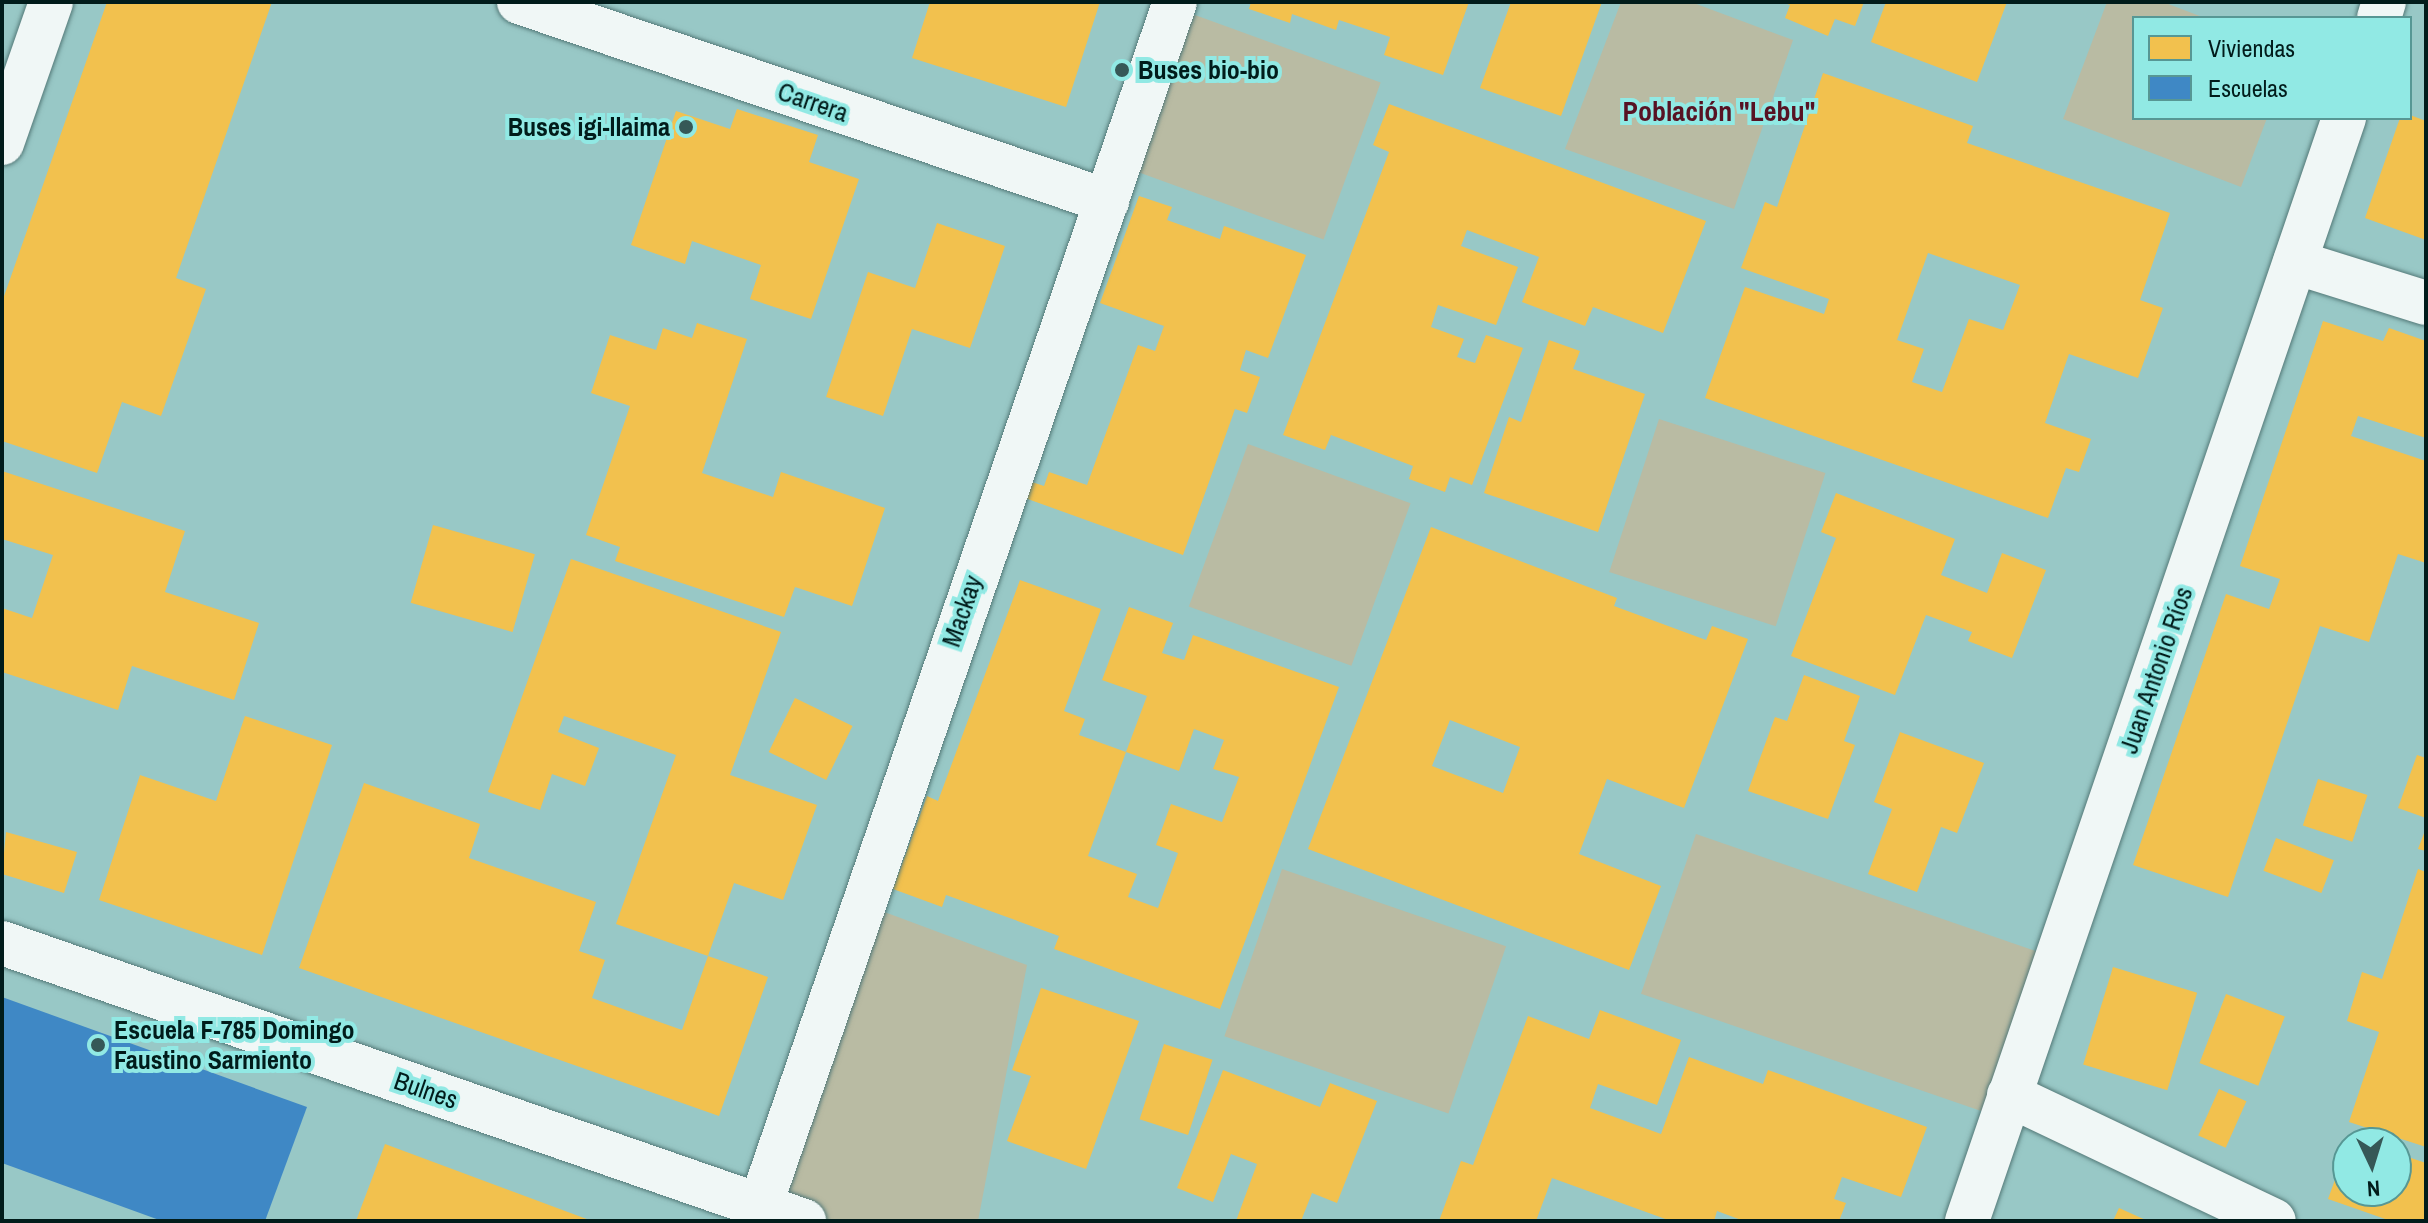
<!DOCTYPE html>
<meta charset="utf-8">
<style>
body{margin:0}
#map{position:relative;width:2428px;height:1223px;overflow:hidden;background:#98c8c6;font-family:"Archivo Narrow",sans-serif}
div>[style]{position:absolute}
.green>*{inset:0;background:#b9bba3;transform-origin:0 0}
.homes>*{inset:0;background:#f2c14e;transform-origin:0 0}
.schools>*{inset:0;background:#3f88c5}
.roads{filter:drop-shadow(0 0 2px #547978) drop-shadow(0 0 2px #547978)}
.minor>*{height:44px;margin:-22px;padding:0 22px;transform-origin:22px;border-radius:22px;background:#f0f7f6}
.primary>*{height:44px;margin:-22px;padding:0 22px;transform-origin:22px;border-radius:22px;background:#f0f7f6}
.dots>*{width:22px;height:22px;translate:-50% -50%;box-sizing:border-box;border:4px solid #91e9e4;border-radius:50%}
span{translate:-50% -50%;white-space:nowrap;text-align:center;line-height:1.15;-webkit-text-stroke:8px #91e9e4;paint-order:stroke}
.poi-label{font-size:26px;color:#011c1b;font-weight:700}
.left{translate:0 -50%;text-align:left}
.right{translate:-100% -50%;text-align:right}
.street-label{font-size:26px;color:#011c1b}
.neighbourhood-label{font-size:28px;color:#571223;font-weight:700}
.frame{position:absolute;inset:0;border:4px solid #011c1b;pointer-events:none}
.legend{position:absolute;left:2132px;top:16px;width:280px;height:104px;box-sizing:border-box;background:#91e9e4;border:2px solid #579794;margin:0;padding:10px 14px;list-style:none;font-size:24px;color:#011c1b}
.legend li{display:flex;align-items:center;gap:16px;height:40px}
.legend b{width:40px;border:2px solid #579794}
.north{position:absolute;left:2332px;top:1127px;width:80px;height:80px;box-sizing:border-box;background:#91e9e4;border:2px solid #579794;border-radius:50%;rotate:176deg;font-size:22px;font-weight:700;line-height:32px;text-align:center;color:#011c1b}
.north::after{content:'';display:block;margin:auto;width:28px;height:36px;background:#365857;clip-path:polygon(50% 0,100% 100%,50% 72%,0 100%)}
</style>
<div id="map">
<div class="green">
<div style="clip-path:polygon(1621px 2px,1691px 2px,1793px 40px,1734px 209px,1565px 149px)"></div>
<div style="clip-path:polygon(2107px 2px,2163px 2px,2205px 18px,2134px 18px,2134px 118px,2267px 118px,2241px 187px,2063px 119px)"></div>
<div style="left:1173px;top:7px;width:221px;height:167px;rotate:20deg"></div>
<div style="left:1659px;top:419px;width:175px;height:161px;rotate:18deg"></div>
<div style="left:1248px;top:444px;width:173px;height:173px;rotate:20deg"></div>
<div style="left:1696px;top:834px;width:382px;height:169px;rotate:19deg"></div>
<div style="left:1282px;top:869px;width:237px;height:177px;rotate:19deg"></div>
<div style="clip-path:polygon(863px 904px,1027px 965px,978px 1221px,804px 1221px,760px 1206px)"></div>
</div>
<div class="homes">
<div style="clip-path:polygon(107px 2px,272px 2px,176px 278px,206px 289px,161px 416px,122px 402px,97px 473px,2px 441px,2px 302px)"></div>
<div style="clip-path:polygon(930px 2px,1100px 2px,1066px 107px,912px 58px)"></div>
<div style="clip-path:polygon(1251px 2px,1469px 2px,1443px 75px,1384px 55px,1390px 37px,1339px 20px,1336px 30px,1292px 14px,1290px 23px,1249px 9px)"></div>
<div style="clip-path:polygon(1511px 2px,1602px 2px,1561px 116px,1480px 88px)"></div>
<div style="clip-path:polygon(1782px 2px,1864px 2px,1855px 26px,1835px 19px,1828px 36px,1785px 18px,1790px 5px)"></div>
<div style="clip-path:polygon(1886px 2px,1936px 3px,2007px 2px,1977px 82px,1871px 42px)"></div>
<div style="clip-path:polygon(evenodd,1823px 73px,1973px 126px,1967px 143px,2170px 213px,2140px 300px,2163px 308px,2138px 378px,2069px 354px,2045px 423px,2091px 439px,2079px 472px,2066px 468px,2048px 518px,1705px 398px,1745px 287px,1824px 314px,1829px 299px,1741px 268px,1765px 202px,1777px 207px,1823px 73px,1928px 253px,2020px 285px,2003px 330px,1969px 319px,1942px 392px,1912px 382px,1924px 349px,1897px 340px,1928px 253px)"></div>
<div style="clip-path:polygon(1389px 104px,1706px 221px,1663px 333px,1593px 307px,1585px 326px,1522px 302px,1539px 257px,1467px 230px,1461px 246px,1518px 267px,1496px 325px,1438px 305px,1431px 327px,1464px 339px,1457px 357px,1475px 363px,1486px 335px,1523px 348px,1472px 485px,1450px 477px,1445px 492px,1409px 479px,1413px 466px,1331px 435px,1325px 450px,1283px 435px,1389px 152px,1373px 145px)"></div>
<div style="clip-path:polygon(737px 109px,818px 135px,809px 162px,859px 179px,811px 319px,750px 299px,761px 265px,692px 241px,685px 264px,631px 245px,676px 111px,730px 129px)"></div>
<div style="clip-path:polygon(2410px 115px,2426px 121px,2426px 240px,2365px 218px,2400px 118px)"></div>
<div style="clip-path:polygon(1139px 196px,1172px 207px,1167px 220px,1220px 239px,1224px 226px,1306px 255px,1268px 358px,1246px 350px,1240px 370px,1260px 377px,1247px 413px,1235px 409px,1183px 555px,1025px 498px,1032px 482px,1044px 486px,1049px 472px,1087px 485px,1138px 345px,1155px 351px,1164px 326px,1100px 303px)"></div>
<div style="clip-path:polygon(937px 223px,1005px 246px,970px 348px,912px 329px,883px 416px,826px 397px,868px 272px,915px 288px)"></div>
<div style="clip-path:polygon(2323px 321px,2383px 341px,2389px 328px,2426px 341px,2426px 438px,2358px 416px,2351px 436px,2426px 461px,2426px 563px,2398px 554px,2369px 642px,2320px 626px,2228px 897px,2133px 865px,2226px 594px,2269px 609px,2280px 579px,2240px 566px)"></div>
<div style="clip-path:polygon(697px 323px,747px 339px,702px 473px,773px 497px,781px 472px,885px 508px,852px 606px,795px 587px,784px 617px,615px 561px,620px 547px,586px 535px,630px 406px,591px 393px,610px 335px,656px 350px,663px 328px,692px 338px)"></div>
<div style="clip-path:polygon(1549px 340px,1580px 351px,1573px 369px,1645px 394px,1598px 532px,1484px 493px,1509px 417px,1521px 422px)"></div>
<div style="clip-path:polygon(2px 471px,185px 531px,165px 592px,259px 623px,234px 700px,132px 666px,118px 710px,2px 672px,2px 608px,32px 618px,53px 555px,2px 539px)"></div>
<div style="clip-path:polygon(1836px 493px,1955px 539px,1941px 575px,1987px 593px,2002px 553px,2046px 570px,2012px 658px,1968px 641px,1972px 632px,1926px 615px,1895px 695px,1791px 656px,1836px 538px,1821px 532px)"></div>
<div style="left:433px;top:525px;width:106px;height:81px;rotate:16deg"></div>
<div style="clip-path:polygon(evenodd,1431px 527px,1617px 598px,1614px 606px,1706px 640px,1712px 626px,1748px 639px,1684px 808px,1607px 779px,1579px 854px,1661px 886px,1629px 970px,1308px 849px,1431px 527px,1450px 720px,1520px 747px,1503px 793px,1432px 766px,1450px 720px)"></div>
<div style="clip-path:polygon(571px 559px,781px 632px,730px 775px,817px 805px,783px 900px,734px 883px,708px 956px,616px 924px,676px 755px,564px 716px,558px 732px,599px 748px,585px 786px,552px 774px,540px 810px,488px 792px)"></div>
<div style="clip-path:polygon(1020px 580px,1101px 609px,1064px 711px,1085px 719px,1079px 735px,1126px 752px,1088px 856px,1137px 874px,1128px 897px,1158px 908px,1178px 853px,1156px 845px,1171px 804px,1222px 822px,1239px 777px,1213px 769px,1224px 740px,1194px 729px,1179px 771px,1126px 752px,1147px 696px,1102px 680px,1129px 607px,1173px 623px,1162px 653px,1184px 660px,1193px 635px,1339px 687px,1220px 1009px,1054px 949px,1059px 936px,946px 895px,942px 907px,893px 889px,927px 796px,938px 801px)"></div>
<div style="clip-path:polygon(1804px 675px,1860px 696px,1844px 741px,1855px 745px,1828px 819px,1748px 791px,1775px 717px,1787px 721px)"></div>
<div style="left:795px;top:698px;width:64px;height:60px;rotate:26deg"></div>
<div style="clip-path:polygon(245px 716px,332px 745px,262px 955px,99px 900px,140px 775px,216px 801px)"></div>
<div style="clip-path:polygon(1900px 732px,1984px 763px,1957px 833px,1941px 827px,1917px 892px,1868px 874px,1892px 809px,1874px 802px)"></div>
<div style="clip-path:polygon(2417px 755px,2426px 758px,2426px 818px,2398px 808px)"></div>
<div style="left:2318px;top:779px;width:52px;height:49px;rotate:18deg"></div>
<div style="clip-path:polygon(364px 783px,480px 824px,469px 858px,596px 902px,579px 951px,605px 960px,592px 998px,682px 1030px,708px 956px,768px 977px,719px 1116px,299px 968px)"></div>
<div style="clip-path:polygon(2426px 828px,2426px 851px,2418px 849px)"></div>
<div style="clip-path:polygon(6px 832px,77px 852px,64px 893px,2px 874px)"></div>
<div style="left:2276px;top:838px;width:62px;height:35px;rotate:21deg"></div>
<div style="clip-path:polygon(2418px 869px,2426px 872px,2426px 1147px,2349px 1122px,2379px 1032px,2347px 1021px,2362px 972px,2382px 979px)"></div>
<div style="left:2113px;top:967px;width:88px;height:102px;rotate:17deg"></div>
<div style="clip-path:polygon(1041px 988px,1139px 1021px,1086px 1169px,1007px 1141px,1031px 1076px,1012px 1070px)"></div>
<div style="left:2226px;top:994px;width:63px;height:74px;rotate:21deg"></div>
<div style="clip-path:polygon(1600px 1010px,1681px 1040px,1657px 1105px,1598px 1084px,1590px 1108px,1661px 1134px,1689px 1057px,1763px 1084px,1768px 1070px,1927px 1127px,1901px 1197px,1842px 1177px,1834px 1199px,1846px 1203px,1839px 1221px,1744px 1221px,1717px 1211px,1714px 1221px,1671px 1221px,1552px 1178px,1536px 1221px,1439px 1221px,1461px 1161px,1473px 1165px,1528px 1016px,1589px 1039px)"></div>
<div style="left:1164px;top:1044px;width:51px;height:79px;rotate:18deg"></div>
<div style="clip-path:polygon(1223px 1070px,1320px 1107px,1330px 1083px,1377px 1101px,1337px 1203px,1312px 1193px,1301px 1221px,1236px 1221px,1257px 1164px,1231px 1154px,1213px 1202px,1177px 1188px)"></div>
<div style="left:2219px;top:1089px;width:30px;height:51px;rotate:24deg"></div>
<div style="clip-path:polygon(385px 1144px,592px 1221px,356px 1221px)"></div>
<div style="clip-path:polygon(2348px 1144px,2348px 1191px,2396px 1191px,2396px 1153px,2426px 1163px,2426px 1221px,2391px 1221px,2328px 1199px)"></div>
<div style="clip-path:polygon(2119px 1208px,2148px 1221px,2113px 1221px)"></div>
</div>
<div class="schools">
<div style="clip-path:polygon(2px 997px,307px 1107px,265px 1221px,162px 1221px,2px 1163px)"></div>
</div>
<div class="roads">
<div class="minor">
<div style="left:519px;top:2px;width:621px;rotate:18.7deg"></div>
<div style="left:2px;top:143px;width:149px;rotate:-70.8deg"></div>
<div style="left:2295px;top:262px;width:137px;rotate:17.4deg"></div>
<div style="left:2px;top:943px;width:849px;rotate:19.12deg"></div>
<div style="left:2009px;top:1095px;width:293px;rotate:25.4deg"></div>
<div style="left:755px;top:1221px;width:1289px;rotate:-70.99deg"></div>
</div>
<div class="primary">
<div style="left:2379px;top:18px;width:17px;rotate:-73deg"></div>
<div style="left:1967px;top:1221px;width:1166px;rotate:-71.13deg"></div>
</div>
</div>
<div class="dots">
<div style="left:1122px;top:70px;background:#365857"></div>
<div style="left:686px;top:127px;background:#365857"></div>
<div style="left:98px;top:1045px;background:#365857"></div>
</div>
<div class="poi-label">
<span class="left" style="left:1138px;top:70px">Buses bio-bio</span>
<span class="right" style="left:670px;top:127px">Buses igi-llaima</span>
<span class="left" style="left:114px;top:1045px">Escuela F-785 Domingo<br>Faustino Sarmiento</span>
</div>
<div class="street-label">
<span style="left:813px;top:102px;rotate:19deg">Carrera</span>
<span style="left:962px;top:611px;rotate:-71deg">Mackay</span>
<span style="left:2156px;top:670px;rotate:-71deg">Juan Antonio Ríos</span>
<span style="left:426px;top:1090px;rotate:19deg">Bulnes</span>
</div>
<div class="neighbourhood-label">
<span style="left:1719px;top:111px">Población "Lebu"</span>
</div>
<div class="frame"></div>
<ul class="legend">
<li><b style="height:22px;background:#f2c14e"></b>Viviendas</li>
<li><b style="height:22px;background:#3f88c5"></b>Escuelas</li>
</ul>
<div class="north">N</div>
</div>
